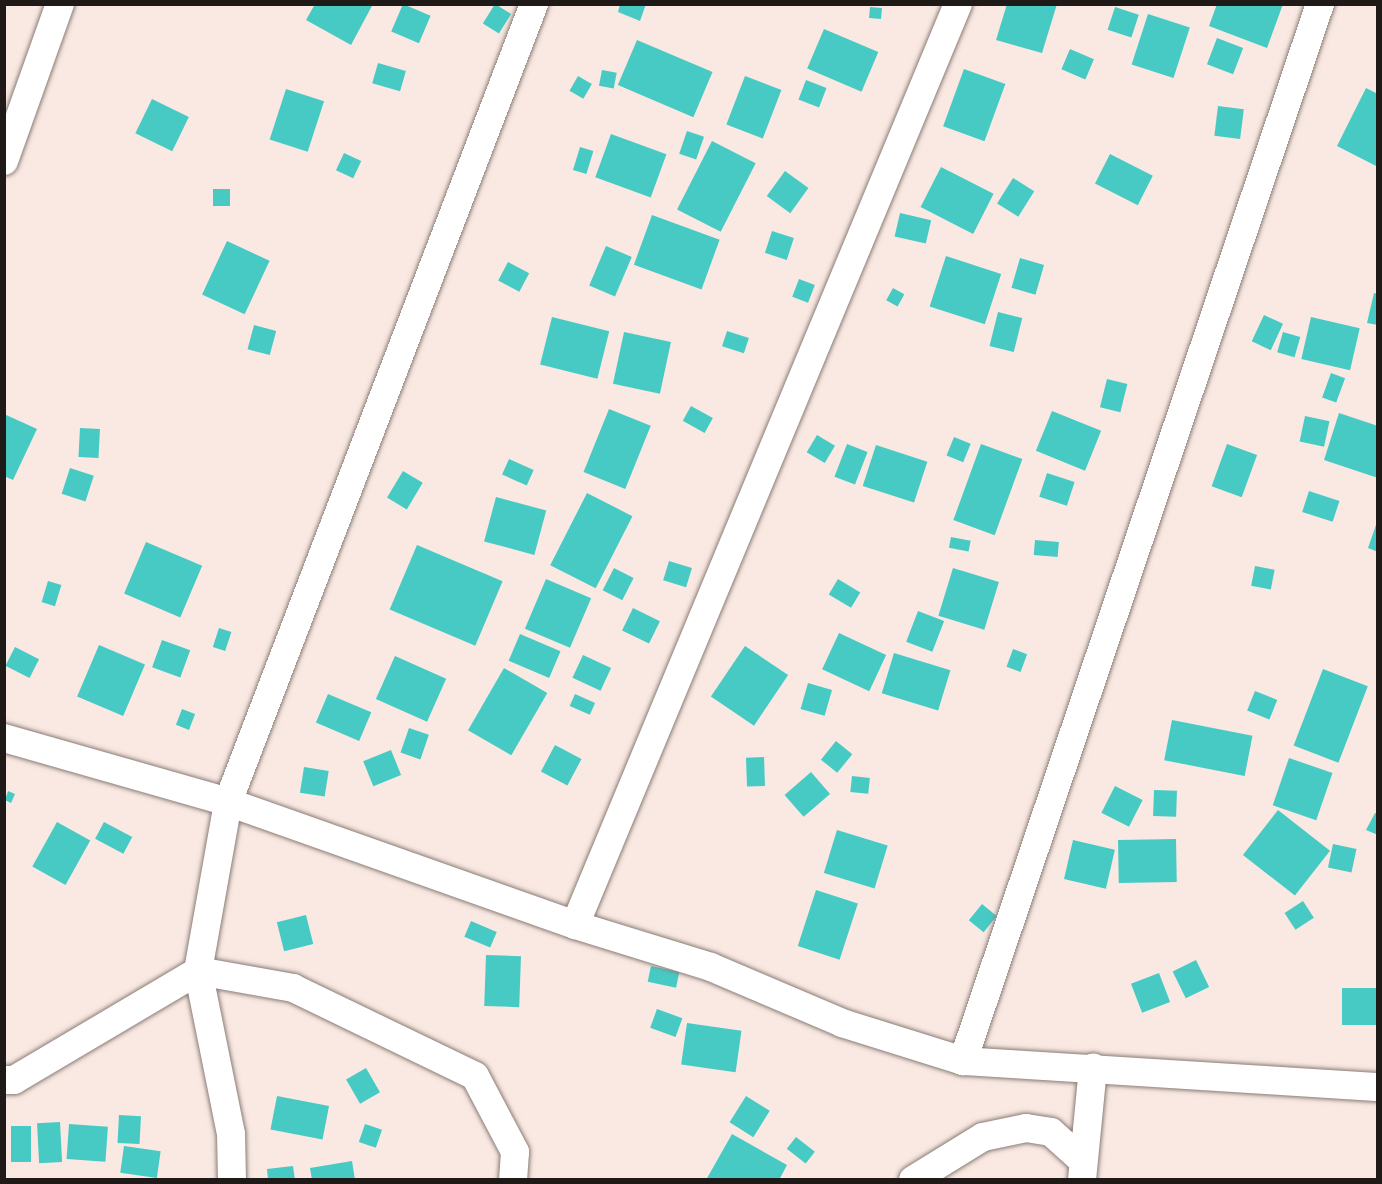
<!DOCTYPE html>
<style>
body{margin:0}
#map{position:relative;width:1382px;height:1184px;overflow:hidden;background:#f9e9e2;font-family:"Source Serif 4",serif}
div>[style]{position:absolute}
.building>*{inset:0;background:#47cac4;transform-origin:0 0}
.roads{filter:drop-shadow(0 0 2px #8a7c76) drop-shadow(0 0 2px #8a7c76)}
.street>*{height:28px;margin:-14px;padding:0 14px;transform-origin:14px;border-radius:14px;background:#fff}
span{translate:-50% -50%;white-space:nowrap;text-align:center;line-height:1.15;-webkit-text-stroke:5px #f9e9e2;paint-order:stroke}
.frame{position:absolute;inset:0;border:6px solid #1f1a18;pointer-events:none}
</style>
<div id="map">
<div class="building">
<div style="clip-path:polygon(315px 4px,373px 4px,351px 45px,306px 20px)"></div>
<div style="left:403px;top:4px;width:30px;height:30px;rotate:23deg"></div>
<div style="left:495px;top:4px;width:19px;height:23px;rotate:32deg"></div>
<div style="clip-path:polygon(620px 4px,646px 4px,640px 21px,618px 12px)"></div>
<div style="clip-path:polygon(1007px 4px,1057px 4px,1042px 53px,996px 40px)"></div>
<div style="clip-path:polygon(1217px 4px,1283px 4px,1267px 48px,1209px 26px)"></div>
<div style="left:870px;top:7px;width:12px;height:11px;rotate:5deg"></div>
<div style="left:1115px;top:7px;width:25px;height:24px;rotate:18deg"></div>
<div style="left:1148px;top:14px;width:44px;height:53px;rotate:18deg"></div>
<div style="left:824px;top:29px;width:59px;height:43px;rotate:23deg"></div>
<div style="left:1217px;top:38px;width:28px;height:28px;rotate:21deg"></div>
<div style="left:637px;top:40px;width:82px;height:49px;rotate:23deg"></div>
<div style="left:1070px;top:49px;width:26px;height:22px;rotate:23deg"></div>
<div style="left:378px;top:63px;width:29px;height:21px;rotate:16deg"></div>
<div style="left:964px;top:69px;width:44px;height:61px;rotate:20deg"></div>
<div style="left:602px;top:70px;width:15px;height:16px;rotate:11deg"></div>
<div style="left:578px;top:76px;width:16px;height:17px;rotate:30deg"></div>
<div style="left:745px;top:76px;width:39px;height:52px;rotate:21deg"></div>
<div style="left:806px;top:80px;width:22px;height:21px;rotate:21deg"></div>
<div style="clip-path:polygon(1366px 88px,1378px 94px,1378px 167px,1337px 146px)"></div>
<div style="left:286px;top:89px;width:40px;height:53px;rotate:18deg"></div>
<div style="left:152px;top:99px;width:41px;height:38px;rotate:26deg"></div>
<div style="left:1218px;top:106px;width:26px;height:30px;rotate:7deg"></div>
<div style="left:687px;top:131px;width:18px;height:24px;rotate:19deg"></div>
<div style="left:611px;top:134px;width:59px;height:46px;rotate:20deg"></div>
<div style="left:712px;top:141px;width:49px;height:77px;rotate:27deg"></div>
<div style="left:580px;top:147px;width:14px;height:24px;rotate:17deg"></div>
<div style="left:344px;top:153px;width:19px;height:19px;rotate:25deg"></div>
<div style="left:1110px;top:154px;width:48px;height:33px;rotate:27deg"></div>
<div style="left:941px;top:167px;width:59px;height:45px;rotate:27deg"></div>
<div style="left:785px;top:171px;width:29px;height:31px;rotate:36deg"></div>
<div style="left:1013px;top:178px;width:25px;height:30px;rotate:32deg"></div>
<div style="left:213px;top:189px;width:17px;height:17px"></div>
<div style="left:900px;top:213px;width:32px;height:24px;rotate:13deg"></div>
<div style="left:652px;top:215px;width:72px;height:53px;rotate:20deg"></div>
<div style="left:772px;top:231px;width:23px;height:23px;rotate:18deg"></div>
<div style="left:227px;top:241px;width:47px;height:59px;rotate:25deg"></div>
<div style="left:606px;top:246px;width:28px;height:43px;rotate:23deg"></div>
<div style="left:946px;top:256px;width:58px;height:53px;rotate:18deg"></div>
<div style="left:1020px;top:258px;width:25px;height:31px;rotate:16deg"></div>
<div style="left:508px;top:262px;width:24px;height:21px;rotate:28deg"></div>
<div style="left:799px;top:279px;width:17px;height:19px;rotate:21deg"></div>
<div style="left:893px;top:288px;width:13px;height:14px;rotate:29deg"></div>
<div style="clip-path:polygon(1374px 293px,1378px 294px,1378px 325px,1367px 323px)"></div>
<div style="left:998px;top:312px;width:25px;height:35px;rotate:14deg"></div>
<div style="left:1264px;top:315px;width:21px;height:29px;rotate:25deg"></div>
<div style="left:552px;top:317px;width:59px;height:49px;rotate:14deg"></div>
<div style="left:1311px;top:317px;width:50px;height:43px;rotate:13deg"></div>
<div style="left:254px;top:325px;width:23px;height:25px;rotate:15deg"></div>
<div style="left:727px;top:331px;width:23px;height:16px;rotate:18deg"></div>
<div style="left:624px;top:332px;width:48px;height:53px;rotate:12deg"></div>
<div style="left:1283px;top:332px;width:18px;height:21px;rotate:16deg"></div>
<div style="left:1331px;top:373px;width:15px;height:26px;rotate:20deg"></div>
<div style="left:1107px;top:379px;width:21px;height:29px;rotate:14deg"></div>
<div style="left:691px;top:406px;width:25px;height:17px;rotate:29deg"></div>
<div style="left:609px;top:409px;width:45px;height:68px;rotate:22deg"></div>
<div style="left:1052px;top:411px;width:53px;height:43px;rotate:22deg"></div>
<div style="clip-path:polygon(1339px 413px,1378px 426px,1378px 478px,1324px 460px)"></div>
<div style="clip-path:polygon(4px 414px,37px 429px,13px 480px,4px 476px)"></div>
<div style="left:1305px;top:416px;width:25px;height:26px;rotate:12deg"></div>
<div style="left:80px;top:428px;width:20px;height:29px;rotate:3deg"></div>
<div style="left:817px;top:435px;width:21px;height:20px;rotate:31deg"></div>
<div style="left:954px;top:437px;width:18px;height:20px;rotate:22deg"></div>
<div style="left:847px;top:444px;width:22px;height:35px;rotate:21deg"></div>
<div style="left:981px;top:444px;width:44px;height:81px;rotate:20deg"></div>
<div style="left:1227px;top:444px;width:32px;height:45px;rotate:20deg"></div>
<div style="left:876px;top:445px;width:54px;height:43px;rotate:18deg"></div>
<div style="left:509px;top:459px;width:27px;height:17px;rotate:24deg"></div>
<div style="left:70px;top:468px;width:25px;height:27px;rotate:18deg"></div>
<div style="left:403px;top:471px;width:23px;height:31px;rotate:31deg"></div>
<div style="left:1047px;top:473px;width:29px;height:25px;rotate:18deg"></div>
<div style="left:1309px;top:491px;width:32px;height:22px;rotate:18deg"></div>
<div style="left:587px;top:493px;width:51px;height:81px;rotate:27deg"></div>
<div style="left:496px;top:497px;width:52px;height:46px;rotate:15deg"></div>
<div style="clip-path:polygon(1377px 522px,1378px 522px,1378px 552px,1368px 548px)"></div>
<div style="left:951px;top:537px;width:20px;height:11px;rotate:11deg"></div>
<div style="left:1035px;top:540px;width:24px;height:15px;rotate:5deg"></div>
<div style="left:146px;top:542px;width:61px;height:56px;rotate:23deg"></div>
<div style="left:417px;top:545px;width:93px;height:70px;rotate:23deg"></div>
<div style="left:669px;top:561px;width:24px;height:20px;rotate:17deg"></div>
<div style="left:1255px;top:566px;width:20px;height:20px;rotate:11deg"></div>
<div style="left:614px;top:568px;width:22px;height:25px;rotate:27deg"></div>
<div style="left:953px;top:568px;width:48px;height:50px;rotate:17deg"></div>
<div style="left:546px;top:579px;width:49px;height:54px;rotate:23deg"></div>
<div style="left:838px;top:579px;width:26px;height:18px;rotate:31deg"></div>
<div style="left:48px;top:581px;width:14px;height:22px;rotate:17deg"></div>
<div style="left:633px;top:608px;width:30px;height:25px;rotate:26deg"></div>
<div style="left:918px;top:611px;width:28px;height:33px;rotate:21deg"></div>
<div style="left:219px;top:628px;width:13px;height:20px;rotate:18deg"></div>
<div style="left:839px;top:633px;width:52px;height:40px;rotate:25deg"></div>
<div style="left:520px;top:634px;width:44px;height:29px;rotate:23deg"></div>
<div style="left:162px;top:640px;width:30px;height:29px;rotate:20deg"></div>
<div style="left:99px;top:645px;width:50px;height:56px;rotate:23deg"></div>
<div style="left:745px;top:646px;width:52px;height:61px;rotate:34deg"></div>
<div style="left:15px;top:647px;width:27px;height:21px;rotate:27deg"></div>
<div style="left:1013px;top:649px;width:15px;height:19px;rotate:20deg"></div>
<div style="left:894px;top:653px;width:59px;height:42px;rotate:17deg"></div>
<div style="left:583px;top:655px;width:31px;height:25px;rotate:25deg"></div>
<div style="left:395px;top:656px;width:56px;height:47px;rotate:24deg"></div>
<div style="left:504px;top:668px;width:50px;height:72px;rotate:30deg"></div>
<div style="left:1323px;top:669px;width:48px;height:82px;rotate:21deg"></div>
<div style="left:808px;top:683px;width:25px;height:27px;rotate:16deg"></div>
<div style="left:1255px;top:691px;width:24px;height:21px;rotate:22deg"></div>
<div style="left:328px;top:694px;width:47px;height:31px;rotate:23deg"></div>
<div style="left:575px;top:694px;width:22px;height:13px;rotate:24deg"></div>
<div style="left:182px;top:709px;width:14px;height:17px;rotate:21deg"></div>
<div style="left:1172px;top:720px;width:82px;height:41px;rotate:11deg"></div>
<div style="left:409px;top:728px;width:21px;height:26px;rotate:19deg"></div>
<div style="left:836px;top:741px;width:21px;height:24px;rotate:39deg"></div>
<div style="left:555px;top:745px;width:30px;height:30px;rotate:28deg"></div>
<div style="left:391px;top:750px;width:27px;height:30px;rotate:68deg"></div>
<div style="left:764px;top:757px;width:29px;height:18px;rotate:88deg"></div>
<div style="left:1289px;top:758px;width:46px;height:50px;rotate:19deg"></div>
<div style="left:304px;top:767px;width:25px;height:26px;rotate:9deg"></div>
<div style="left:811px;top:772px;width:29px;height:35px;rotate:49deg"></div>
<div style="left:852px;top:776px;width:18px;height:16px;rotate:6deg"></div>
<div style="left:1115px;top:786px;width:31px;height:30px;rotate:27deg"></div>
<div style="left:1154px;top:790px;width:23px;height:26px;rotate:2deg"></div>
<div style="clip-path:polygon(8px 791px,15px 794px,11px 803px,5px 800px)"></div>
<div style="left:1278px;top:810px;width:66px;height:57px;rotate:38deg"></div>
<div style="clip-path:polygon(1375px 813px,1378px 814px,1378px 835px,1366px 830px)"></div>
<div style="left:57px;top:822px;width:38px;height:51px;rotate:29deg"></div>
<div style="left:104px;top:822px;width:32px;height:19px;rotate:28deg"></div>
<div style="left:837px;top:830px;width:53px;height:45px;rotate:17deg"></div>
<div style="left:1176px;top:839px;width:43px;height:58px;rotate:89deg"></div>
<div style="left:1073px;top:840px;width:43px;height:40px;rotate:13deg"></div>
<div style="left:1333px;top:844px;width:24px;height:24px;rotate:12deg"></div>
<div style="left:816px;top:890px;width:44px;height:59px;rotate:18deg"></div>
<div style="left:1303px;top:901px;width:20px;height:22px;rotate:57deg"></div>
<div style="left:982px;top:904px;width:19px;height:21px;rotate:39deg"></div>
<div style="left:306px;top:915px;width:30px;height:30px;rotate:76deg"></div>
<div style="left:471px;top:921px;width:28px;height:17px;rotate:23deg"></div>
<div style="left:486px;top:955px;width:35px;height:51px;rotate:2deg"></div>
<div style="left:1196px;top:960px;width:30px;height:26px;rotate:64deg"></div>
<div style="left:651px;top:966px;width:29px;height:16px;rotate:12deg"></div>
<div style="left:1159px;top:973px;width:31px;height:30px;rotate:69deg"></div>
<div style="left:1378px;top:988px;width:37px;height:36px;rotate:90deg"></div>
<div style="left:657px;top:1009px;width:27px;height:20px;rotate:20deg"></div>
<div style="left:687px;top:1023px;width:55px;height:42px;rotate:8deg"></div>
<div style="left:366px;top:1068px;width:28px;height:23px;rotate:60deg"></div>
<div style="left:277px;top:1096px;width:53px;height:34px;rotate:11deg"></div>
<div style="left:746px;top:1096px;width:28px;height:31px;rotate:32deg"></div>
<div style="left:119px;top:1115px;width:22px;height:28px;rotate:3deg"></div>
<div style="left:60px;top:1122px;width:40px;height:23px;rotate:87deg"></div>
<div style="left:69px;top:1124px;width:39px;height:35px;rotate:4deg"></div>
<div style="left:365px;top:1124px;width:18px;height:19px;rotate:19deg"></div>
<div style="left:11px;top:1126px;width:20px;height:36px"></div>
<div style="clip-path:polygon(732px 1134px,787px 1165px,779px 1180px,706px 1180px)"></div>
<div style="left:796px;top:1137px;width:24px;height:15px;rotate:38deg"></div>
<div style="left:124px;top:1146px;width:37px;height:27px;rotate:8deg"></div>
<div style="clip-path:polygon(352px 1161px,355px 1180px,312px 1180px,310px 1168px)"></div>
<div style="clip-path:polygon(293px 1166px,295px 1180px,268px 1180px,267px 1169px)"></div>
</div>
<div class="roads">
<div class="street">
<div style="left:4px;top:161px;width:167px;rotate:-70.4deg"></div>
<div style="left:4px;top:738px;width:233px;rotate:15.9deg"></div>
<div style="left:228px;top:802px;width:368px;rotate:19.5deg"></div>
<div style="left:575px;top:925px;width:142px;rotate:17.2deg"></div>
<div style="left:711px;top:967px;width:142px;rotate:23.1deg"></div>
<div style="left:842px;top:1023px;width:127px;rotate:17.4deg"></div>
<div style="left:963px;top:1061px;width:416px;rotate:3.6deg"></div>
<div style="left:575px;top:925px;width:997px;rotate:-67.42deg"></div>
<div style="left:963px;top:1061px;width:1116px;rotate:-71.34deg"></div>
<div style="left:4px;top:1080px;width:10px"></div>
<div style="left:14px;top:1080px;width:214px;rotate:-30.6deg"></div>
<div style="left:198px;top:971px;width:97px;rotate:10.1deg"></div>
<div style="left:293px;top:988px;width:202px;rotate:25.8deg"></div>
<div style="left:475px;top:1076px;width:86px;rotate:62.2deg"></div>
<div style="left:515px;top:1152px;width:28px;rotate:94deg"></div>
<div style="left:232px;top:1180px;width:46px;rotate:-91.2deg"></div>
<div style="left:231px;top:1134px;width:166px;rotate:-101.4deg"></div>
<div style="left:198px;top:971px;width:172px;rotate:-79.9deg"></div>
<div style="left:228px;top:802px;width:855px;rotate:-69.02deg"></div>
<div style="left:913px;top:1180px;width:82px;rotate:-31.6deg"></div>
<div style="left:983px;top:1137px;width:44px;rotate:-11.8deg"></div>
<div style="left:1026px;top:1128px;width:25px;rotate:9deg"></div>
<div style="left:1051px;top:1132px;width:42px;rotate:42.1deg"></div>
<div style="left:1082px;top:1180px;width:113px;rotate:-84.4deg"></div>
</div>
</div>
<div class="frame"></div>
</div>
